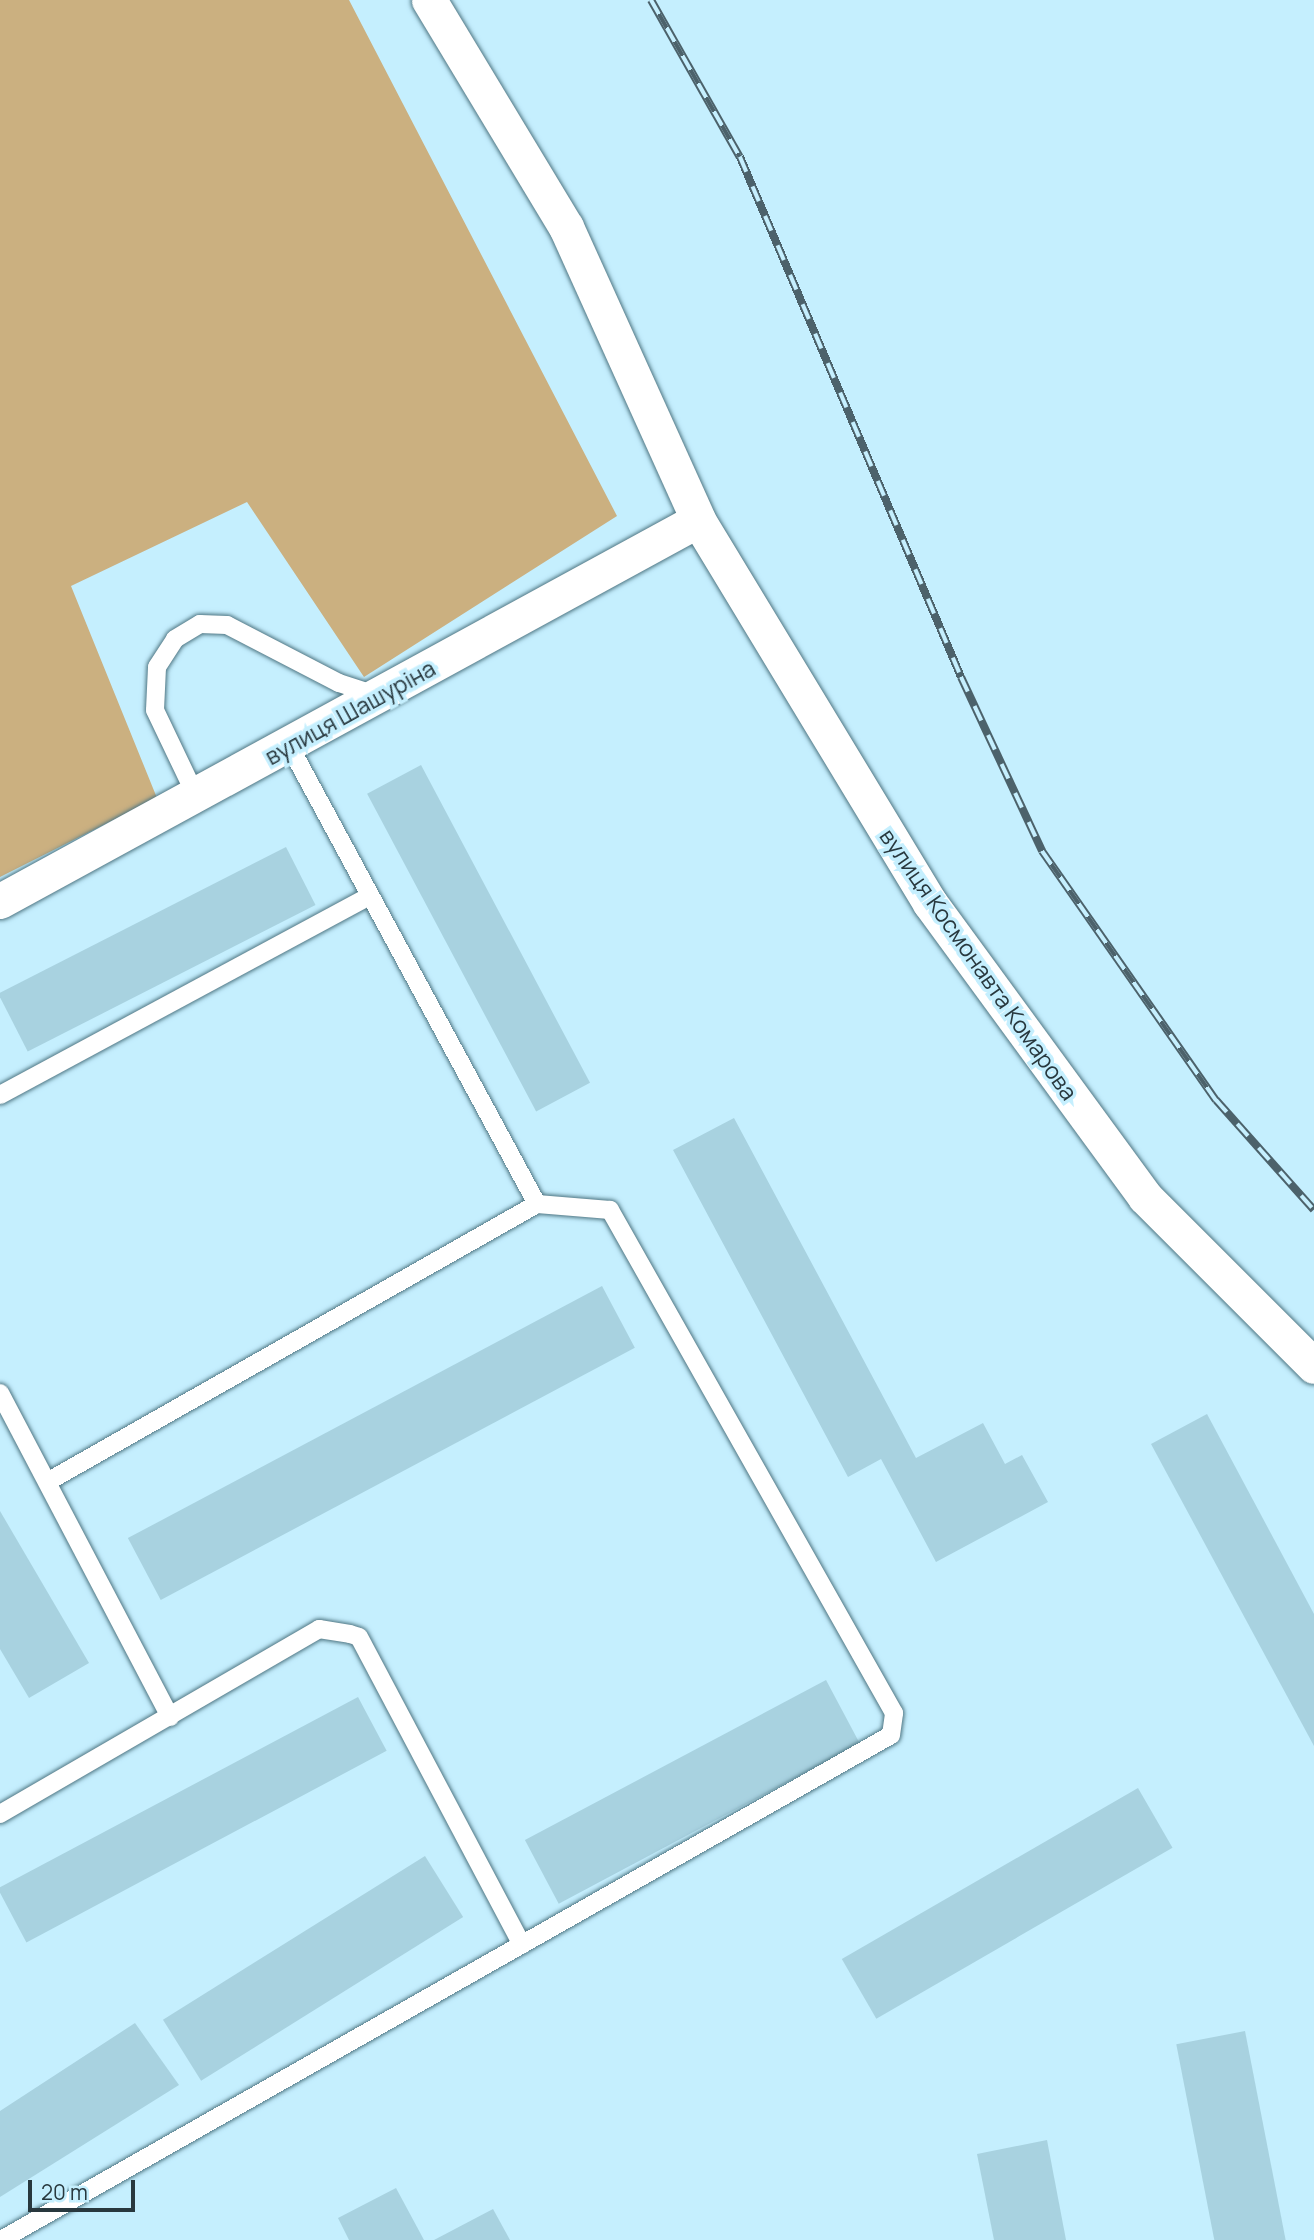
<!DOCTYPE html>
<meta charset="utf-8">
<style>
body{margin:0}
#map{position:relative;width:1314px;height:2240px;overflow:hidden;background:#c5effe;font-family:Manrope,sans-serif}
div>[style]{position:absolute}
.green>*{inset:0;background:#cbb080}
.building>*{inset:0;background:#a8d2e0;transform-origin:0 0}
.roads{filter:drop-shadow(0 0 2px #4f7683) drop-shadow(0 0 2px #4f7683)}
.service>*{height:18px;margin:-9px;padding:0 9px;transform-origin:9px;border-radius:9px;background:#fff}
.minor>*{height:35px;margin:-17.5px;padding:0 17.5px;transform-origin:17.5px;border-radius:17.5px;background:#fff}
.rail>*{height:8px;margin-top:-4px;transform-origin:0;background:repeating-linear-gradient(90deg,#c5effe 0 16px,#4c626b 0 32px);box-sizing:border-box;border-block:2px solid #4c626b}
span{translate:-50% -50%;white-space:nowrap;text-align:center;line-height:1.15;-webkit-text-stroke:7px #c5effe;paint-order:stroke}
.street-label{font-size:23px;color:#28383e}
.scale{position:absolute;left:28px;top:2180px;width:107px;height:32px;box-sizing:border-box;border:4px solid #28383e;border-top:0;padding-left:9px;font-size:21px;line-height:24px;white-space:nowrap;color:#28383e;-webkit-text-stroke:5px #c5effe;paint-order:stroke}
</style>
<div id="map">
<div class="green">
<div style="clip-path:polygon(0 0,349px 0,617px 516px,364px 677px,247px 502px,71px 586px,157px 798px,0 877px)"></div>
</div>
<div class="building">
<div style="left:421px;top:765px;width:360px;height:61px;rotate:62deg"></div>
<div style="left:286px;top:847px;width:65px;height:323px;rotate:63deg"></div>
<div style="clip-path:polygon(734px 1118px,916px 1458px,983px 1423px,1005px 1464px,1022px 1455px,1048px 1502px,936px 1562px,881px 1459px,848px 1477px,673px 1150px)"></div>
<div style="left:602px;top:1286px;width:70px;height:537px;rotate:62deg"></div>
<div style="clip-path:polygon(1207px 1414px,1314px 1614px,1314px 1746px,1151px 1444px)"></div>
<div style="clip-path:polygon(0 1511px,89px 1663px,29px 1698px,0 1649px)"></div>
<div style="left:826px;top:1680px;width:72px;height:341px;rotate:62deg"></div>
<div style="left:358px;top:1697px;width:61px;height:408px;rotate:62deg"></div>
<div style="left:1138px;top:1788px;width:69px;height:342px;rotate:60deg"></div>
<div style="left:425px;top:1856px;width:72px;height:309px;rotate:58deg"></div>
<div style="clip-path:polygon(135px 2023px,179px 2085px,0 2197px,0 2111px)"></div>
<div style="left:1245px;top:2031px;width:213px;height:70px;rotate:79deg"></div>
<div style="clip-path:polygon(1047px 2140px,1066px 2240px,994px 2240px,977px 2154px)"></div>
<div style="clip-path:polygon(396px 2188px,424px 2240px,349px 2240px,338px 2218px)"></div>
<div style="clip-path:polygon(493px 2209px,510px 2240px,434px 2240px)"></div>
</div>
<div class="roads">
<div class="service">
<div style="left:289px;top:745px;width:522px;rotate:61.62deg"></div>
<div style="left:196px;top:796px;width:95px;rotate:-115.5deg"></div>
<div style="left:155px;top:710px;width:43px;rotate:-87.3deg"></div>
<div style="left:157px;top:667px;width:33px;rotate:-57deg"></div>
<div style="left:175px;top:639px;width:29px;rotate:-31deg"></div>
<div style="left:200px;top:624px;width:27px;rotate:2deg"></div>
<div style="left:227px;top:625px;width:126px;rotate:27.4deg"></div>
<div style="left:339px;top:683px;width:38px;rotate:18deg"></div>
<div style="left:0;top:1095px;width:420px;rotate:-28.3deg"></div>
<div style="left:0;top:1393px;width:366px;rotate:62.3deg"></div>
<div style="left:0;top:1814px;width:369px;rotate:-30.1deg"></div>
<div style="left:319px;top:1629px;width:31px;rotate:9deg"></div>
<div style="left:350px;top:1634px;width:9px;rotate:18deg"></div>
<div style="left:359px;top:1637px;width:348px;rotate:62.1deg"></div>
<div style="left:1px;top:2240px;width:1023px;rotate:-29.57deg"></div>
<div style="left:891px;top:1735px;width:22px;rotate:-82deg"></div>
<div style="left:894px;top:1713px;width:578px;rotate:-119.45deg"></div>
<div style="left:610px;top:1210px;width:73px;rotate:-175.3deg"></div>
<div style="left:537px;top:1204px;width:563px;rotate:150.43deg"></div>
</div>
<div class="minor">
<div style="left:429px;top:0;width:265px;rotate:58.9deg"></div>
<div style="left:566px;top:227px;width:321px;rotate:65.7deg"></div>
<div style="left:698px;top:520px;width:448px;rotate:58.8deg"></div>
<div style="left:930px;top:903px;width:364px;rotate:53.8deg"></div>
<div style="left:1145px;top:1197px;width:239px;rotate:45deg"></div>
<div style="left:0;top:901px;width:795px;rotate:-28.63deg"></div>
</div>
</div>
<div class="rail">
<div style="left:651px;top:0;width:180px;rotate:60.5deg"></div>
<div style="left:740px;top:157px;width:565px;rotate:66.97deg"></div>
<div style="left:961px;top:677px;width:192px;rotate:65deg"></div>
<div style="left:1042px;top:851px;width:304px;rotate:55.1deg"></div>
<div style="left:1216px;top:1100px;width:147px;rotate:48.3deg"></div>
</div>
<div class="street-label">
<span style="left:350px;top:712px;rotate:-29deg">вулиця Шашуріна</span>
<span style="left:979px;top:964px;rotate:55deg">вулиця Космонавта Комарова</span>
</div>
<div class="scale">20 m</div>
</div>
